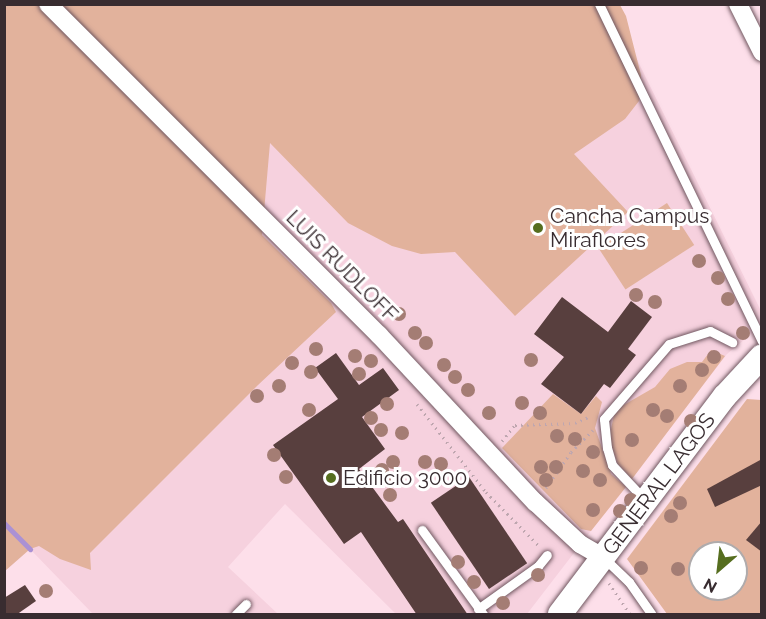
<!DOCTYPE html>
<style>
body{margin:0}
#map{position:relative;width:766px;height:619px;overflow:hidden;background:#fddfea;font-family:Raleway,sans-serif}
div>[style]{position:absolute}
.built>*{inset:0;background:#f6d1de}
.green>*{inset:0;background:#e2b29c;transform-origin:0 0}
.stream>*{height:5px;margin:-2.5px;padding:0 2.5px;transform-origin:2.5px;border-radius:2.5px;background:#ab91d4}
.building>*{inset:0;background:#583f3e;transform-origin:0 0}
.path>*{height:3px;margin-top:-1.5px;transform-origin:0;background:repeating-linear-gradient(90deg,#bea6af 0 1.5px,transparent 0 6px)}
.roads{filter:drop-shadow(0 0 2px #705760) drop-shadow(0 0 2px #705760)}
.lane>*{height:9px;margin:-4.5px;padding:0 4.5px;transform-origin:4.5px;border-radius:4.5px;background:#fff}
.street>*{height:18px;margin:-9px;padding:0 9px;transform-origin:9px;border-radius:9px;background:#fff}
.secondary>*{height:24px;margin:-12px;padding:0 12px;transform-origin:12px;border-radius:12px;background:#fff}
.trees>*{width:14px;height:14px;margin:-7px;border-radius:50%;background:#a47d74}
.dots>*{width:16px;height:16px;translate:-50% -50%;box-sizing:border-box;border:3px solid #fff;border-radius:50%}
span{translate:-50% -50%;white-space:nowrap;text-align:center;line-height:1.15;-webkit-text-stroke:6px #fff;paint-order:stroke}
.poi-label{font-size:21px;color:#382c30}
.left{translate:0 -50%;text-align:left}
.street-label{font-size:21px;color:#382c30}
.frame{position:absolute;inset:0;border:6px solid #382c30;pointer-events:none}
.north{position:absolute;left:688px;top:541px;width:60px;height:60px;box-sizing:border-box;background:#fff;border:2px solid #afabac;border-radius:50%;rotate:208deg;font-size:16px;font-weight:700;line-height:24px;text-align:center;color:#382c30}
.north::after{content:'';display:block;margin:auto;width:21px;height:27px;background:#566e1f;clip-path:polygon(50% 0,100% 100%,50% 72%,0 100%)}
</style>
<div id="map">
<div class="built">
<div style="clip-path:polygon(5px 5px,610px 5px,761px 311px,761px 326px,727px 354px,527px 614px,396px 614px,285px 504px,228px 567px,278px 614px,93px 614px,30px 549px,5px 571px)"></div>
</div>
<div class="green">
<div style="clip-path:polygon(5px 5px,620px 5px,626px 16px,641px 75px,639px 101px,625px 119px,574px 154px,628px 212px,515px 316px,455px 252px,421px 254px,392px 246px,348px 223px,270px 143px,262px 235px,331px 303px,336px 312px,258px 385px,90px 553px,91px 570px,60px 559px,39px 546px,30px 549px,5px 571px)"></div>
<div style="left:667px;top:203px;width:50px;height:82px;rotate:57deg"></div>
<div style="clip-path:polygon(711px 350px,725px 356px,632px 479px,618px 464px,612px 448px,610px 434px,615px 410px,655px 387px,670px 369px,687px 362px,702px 362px)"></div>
<div style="clip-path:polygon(553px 394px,581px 414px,596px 396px,602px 402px,595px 428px,611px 474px,626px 487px,591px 531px,581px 529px,502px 448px)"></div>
<div style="clip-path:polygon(evenodd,747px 399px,761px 400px,761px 614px,667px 614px,627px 559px,747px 399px,700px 553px,736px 553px,736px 589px,700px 589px,700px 553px)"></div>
</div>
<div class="stream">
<div style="left:4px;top:523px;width:37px;rotate:45deg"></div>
</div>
<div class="building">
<div style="clip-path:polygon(562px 297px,608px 332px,631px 301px,652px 317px,628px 349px,636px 355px,610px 388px,604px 384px,581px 414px,541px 384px,564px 357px,534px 334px)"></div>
<div style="clip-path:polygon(336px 353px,359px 385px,383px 368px,399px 390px,362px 417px,385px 449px,359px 469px,398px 522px,403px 519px,468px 615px,417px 615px,361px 532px,344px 544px,273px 445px,338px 399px,315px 368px)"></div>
<div style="clip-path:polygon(762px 459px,762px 485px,715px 507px,707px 489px)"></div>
<div style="left:469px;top:477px;width:104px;height:46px;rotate:56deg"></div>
<div style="clip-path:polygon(762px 521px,762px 552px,746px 540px)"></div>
<div style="clip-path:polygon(25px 585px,36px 601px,16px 615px,4px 615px,4px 598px)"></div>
</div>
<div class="path">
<div style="left:417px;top:404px;width:112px;rotate:51.9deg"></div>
<div style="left:486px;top:492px;width:77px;rotate:45.5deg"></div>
<div style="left:502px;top:441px;width:21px;rotate:-51deg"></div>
<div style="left:515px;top:425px;width:60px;rotate:-1.9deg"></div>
<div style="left:575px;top:423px;width:17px;rotate:-24deg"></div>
<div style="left:546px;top:488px;width:44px;rotate:-55.2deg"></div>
<div style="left:571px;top:452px;width:31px;rotate:-45deg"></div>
<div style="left:609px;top:583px;width:37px;rotate:56deg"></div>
</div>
<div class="roads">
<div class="lane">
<div style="left:599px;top:4px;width:374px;rotate:64.2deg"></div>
<div style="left:645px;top:500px;width:48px;rotate:-133.3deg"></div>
<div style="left:612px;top:465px;width:18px;rotate:-106deg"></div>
<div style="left:607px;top:448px;width:29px;rotate:-96deg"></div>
<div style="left:604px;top:419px;width:99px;rotate:-49.1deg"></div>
<div style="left:669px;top:344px;width:43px;rotate:-17.6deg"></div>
<div style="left:710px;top:331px;width:25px;rotate:27deg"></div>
<div style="left:422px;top:530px;width:104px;rotate:54deg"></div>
<div style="left:604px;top:558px;width:35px;rotate:44deg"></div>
<div style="left:629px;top:582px;width:39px;rotate:55deg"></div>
<div style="left:478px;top:609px;width:74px;rotate:-35.6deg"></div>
<div style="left:538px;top:566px;width:14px;rotate:-51deg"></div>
<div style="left:236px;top:614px;width:14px;rotate:-45deg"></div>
</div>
<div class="street">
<div style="left:48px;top:4px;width:468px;rotate:45deg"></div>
<div style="left:379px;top:335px;width:229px;rotate:47deg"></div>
<div style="left:535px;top:502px;width:62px;rotate:43deg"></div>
<div style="left:580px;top:544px;width:28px;rotate:30deg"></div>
<div style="left:738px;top:4px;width:54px;rotate:63.4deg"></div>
</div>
<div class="secondary">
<div style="left:560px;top:614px;width:273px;rotate:-52.9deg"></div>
<div style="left:725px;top:396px;width:54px;rotate:-47.2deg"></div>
</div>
</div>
<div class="trees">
<div style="left:699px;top:261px"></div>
<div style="left:718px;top:278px"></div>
<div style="left:636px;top:295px"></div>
<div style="left:728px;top:299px"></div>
<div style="left:655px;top:302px"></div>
<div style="left:399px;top:314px"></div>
<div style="left:415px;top:333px"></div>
<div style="left:743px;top:333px"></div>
<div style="left:426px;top:343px"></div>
<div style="left:316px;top:349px"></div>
<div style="left:355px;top:356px"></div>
<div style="left:714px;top:357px"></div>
<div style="left:531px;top:360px"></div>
<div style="left:371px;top:361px"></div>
<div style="left:292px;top:363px"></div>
<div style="left:444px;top:365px"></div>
<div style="left:702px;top:370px"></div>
<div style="left:311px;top:372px"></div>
<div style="left:359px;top:374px"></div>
<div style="left:455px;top:377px"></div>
<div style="left:279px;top:386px"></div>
<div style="left:680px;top:386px"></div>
<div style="left:468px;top:390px"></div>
<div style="left:257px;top:396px"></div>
<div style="left:522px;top:403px"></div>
<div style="left:387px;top:404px"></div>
<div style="left:309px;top:410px"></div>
<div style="left:653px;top:410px"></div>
<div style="left:489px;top:413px"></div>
<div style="left:540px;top:413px"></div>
<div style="left:667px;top:416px"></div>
<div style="left:371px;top:418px"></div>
<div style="left:691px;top:421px"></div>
<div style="left:381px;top:430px"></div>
<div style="left:402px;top:433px"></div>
<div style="left:557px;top:436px"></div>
<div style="left:575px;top:439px"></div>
<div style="left:632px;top:440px"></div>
<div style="left:593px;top:452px"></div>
<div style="left:274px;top:455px"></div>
<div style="left:393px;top:462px"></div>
<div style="left:425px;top:462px"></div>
<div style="left:441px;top:464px"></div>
<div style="left:541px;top:467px"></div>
<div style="left:556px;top:467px"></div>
<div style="left:382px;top:470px"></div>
<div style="left:583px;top:471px"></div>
<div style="left:286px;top:477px"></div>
<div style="left:396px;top:478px"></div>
<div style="left:546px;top:480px"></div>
<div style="left:600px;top:480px"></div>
<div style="left:390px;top:495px"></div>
<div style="left:631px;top:500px"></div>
<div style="left:680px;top:503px"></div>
<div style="left:593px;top:510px"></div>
<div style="left:620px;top:511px"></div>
<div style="left:671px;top:516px"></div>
<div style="left:458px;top:562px"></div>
<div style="left:641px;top:568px"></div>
<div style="left:678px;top:569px"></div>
<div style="left:538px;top:575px"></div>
<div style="left:474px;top:582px"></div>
<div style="left:46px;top:591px"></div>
<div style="left:503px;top:603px"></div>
</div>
<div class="dots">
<div style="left:538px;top:228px;background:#566e1f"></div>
<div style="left:331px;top:478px;background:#566e1f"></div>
</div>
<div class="poi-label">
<span class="left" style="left:550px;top:228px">Cancha Campus<br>Miraflores</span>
<span class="left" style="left:343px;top:478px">Edificio 3000</span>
</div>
<div class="street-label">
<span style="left:342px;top:266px;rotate:45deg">LUIS RUDLOFF</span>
<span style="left:659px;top:484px;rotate:-53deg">GENERAL LAGOS</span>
</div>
<div class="frame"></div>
<div class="north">N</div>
</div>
